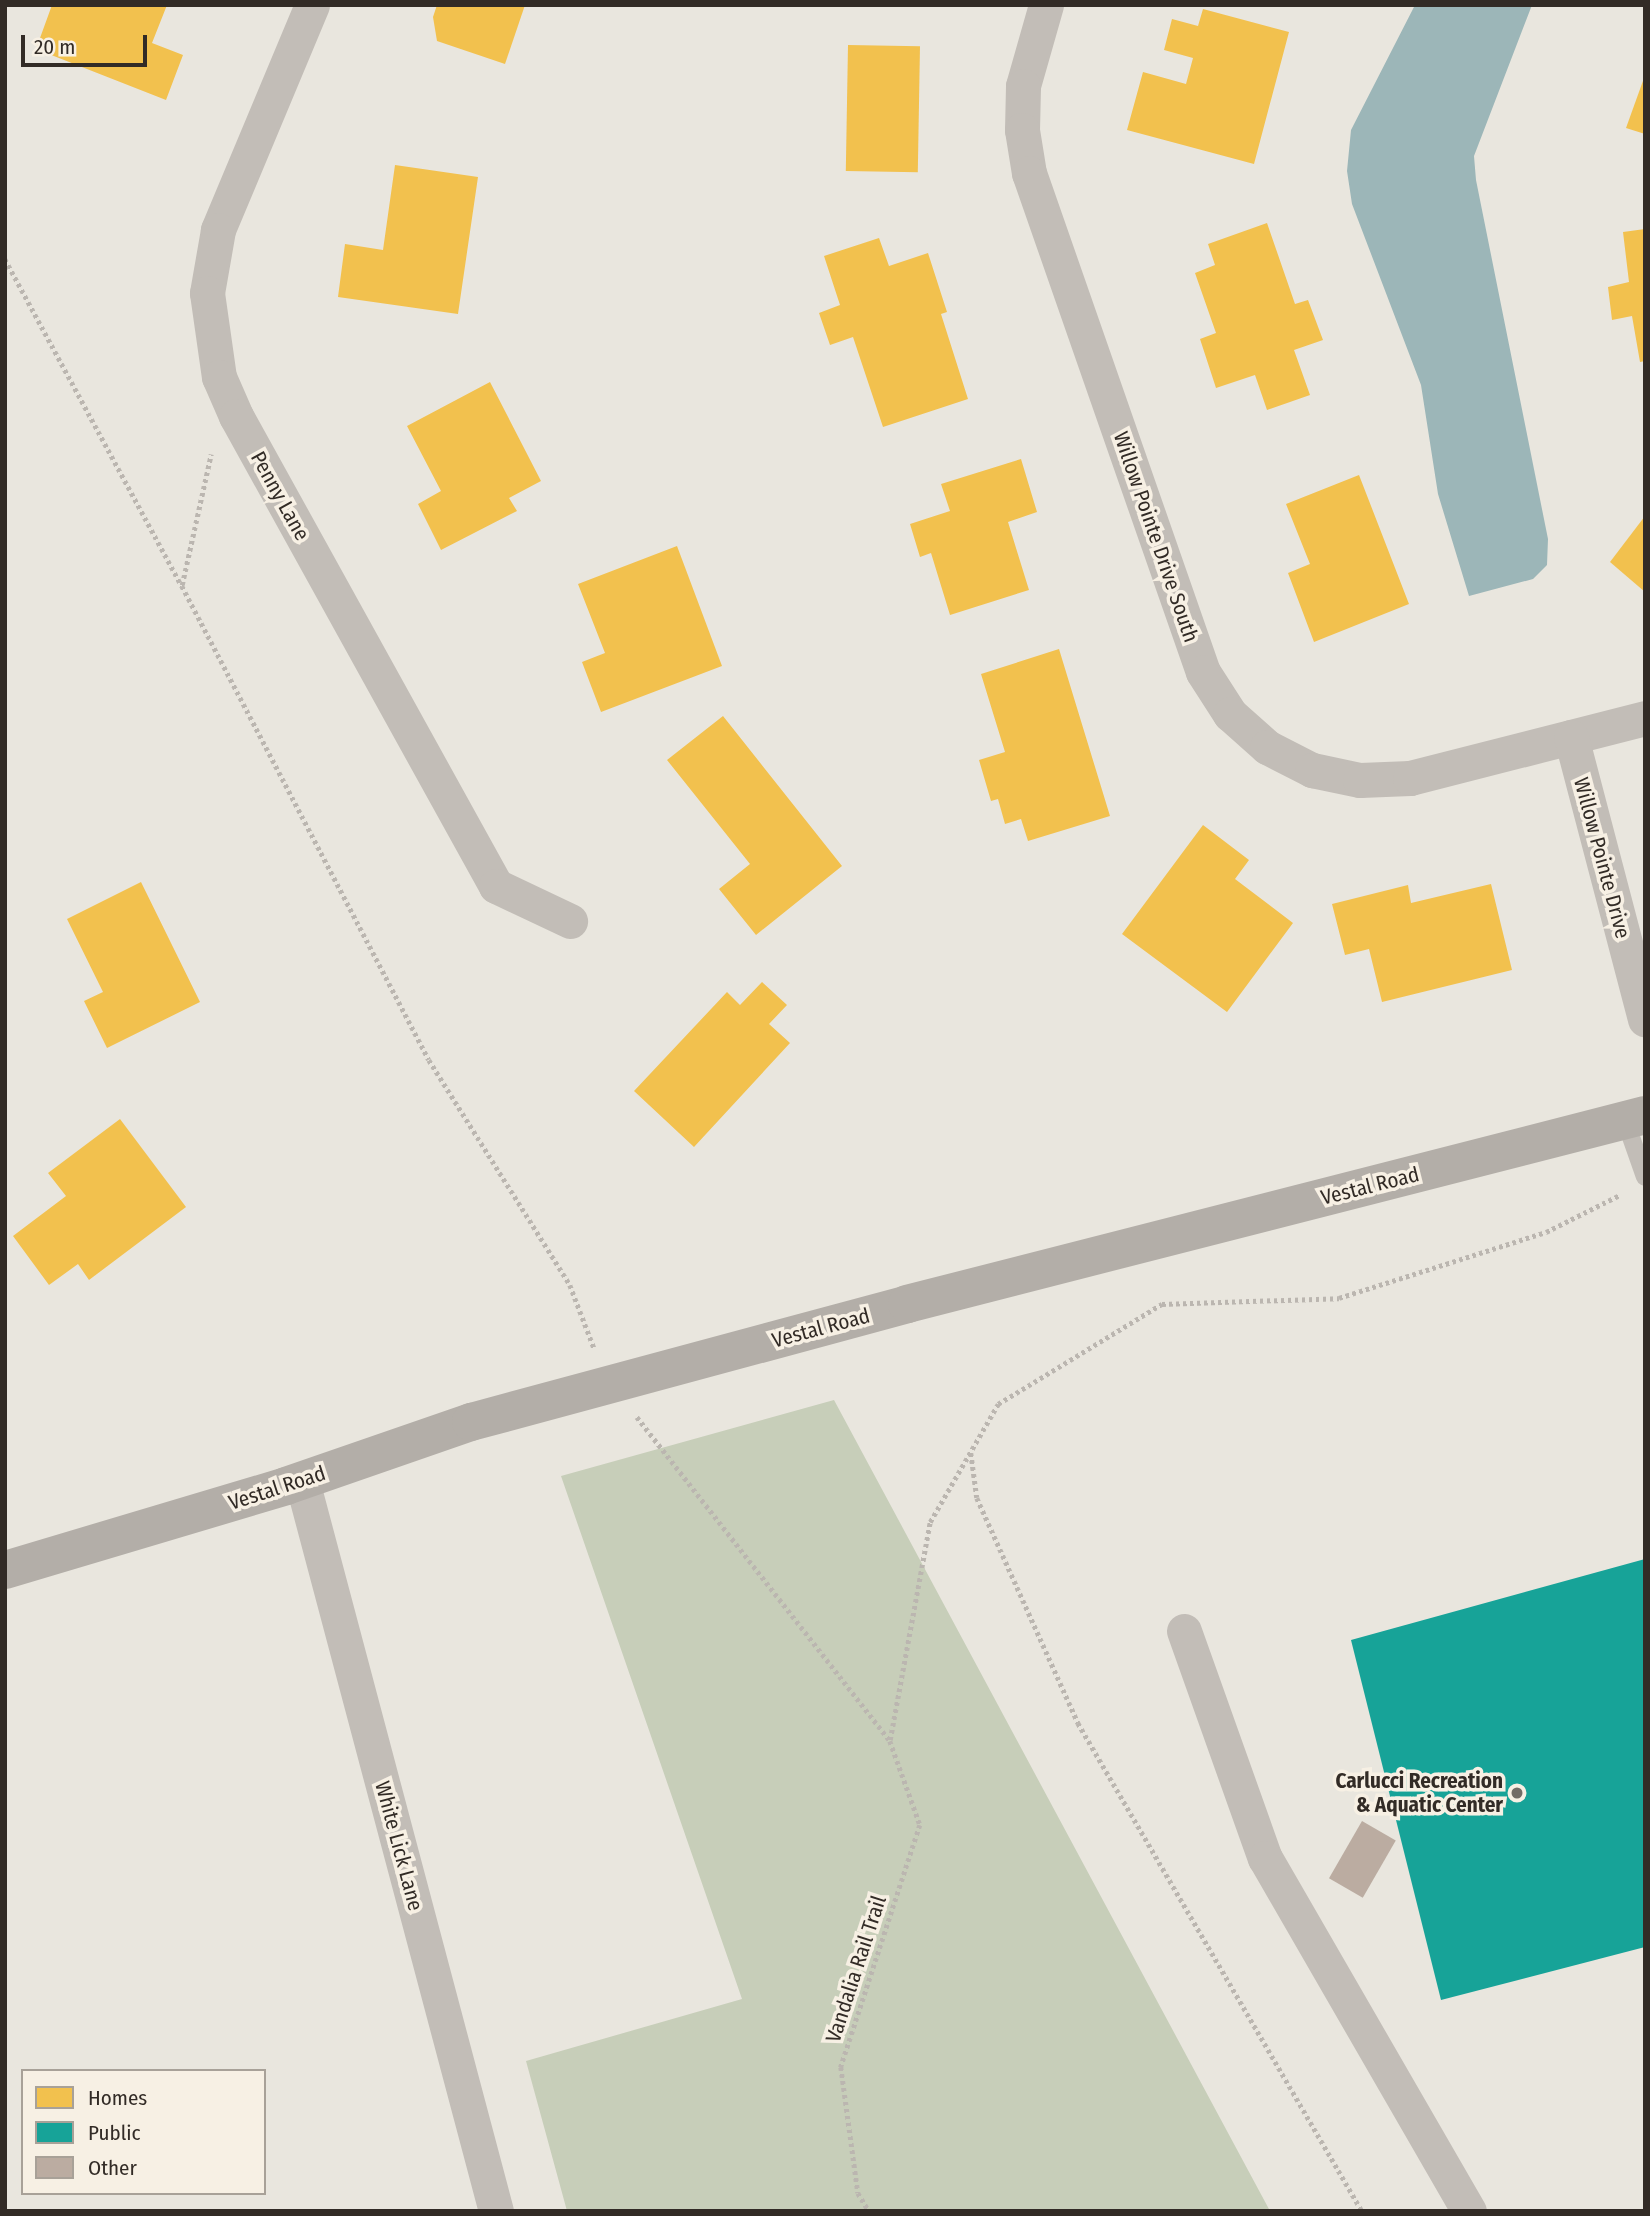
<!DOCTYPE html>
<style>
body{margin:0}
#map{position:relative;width:1650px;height:2216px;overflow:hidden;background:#e9e6de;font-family:"Fira Sans Condensed",sans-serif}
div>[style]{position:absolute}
.green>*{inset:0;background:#c7ceb9}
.water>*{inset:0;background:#9cb6b8}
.homes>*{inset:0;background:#f2c14e;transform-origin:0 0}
.public>*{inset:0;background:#17a398}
.building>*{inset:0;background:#bbaca1;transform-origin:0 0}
.path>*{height:4.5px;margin-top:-2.25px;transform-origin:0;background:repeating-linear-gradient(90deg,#bbb6b0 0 3.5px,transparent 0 7px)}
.lane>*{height:18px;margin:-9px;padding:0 9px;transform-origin:9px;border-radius:9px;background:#c2bdb7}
.street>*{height:35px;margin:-17.5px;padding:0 17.5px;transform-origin:17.5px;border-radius:17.5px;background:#c2bdb7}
.secondary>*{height:38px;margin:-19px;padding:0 19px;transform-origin:19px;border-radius:19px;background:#b3aea8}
.dots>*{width:19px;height:19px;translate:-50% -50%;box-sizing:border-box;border:4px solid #f7f0e4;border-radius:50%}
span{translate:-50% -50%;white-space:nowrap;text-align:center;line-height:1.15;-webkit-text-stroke:7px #f7f0e4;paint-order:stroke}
.street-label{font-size:21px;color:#322b26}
.poi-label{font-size:21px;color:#322b26;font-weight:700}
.right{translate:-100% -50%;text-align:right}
.frame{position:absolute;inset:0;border:7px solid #322b26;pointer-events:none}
.legend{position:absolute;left:21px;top:2069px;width:245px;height:126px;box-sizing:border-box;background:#f7f0e4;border:2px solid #a8a198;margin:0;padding:9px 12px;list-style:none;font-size:21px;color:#322b26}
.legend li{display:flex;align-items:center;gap:14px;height:35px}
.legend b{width:35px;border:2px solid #a8a198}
.scale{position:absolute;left:21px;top:35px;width:126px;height:32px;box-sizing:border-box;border:4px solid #322b26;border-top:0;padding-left:9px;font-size:21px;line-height:24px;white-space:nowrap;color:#322b26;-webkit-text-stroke:5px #f7f0e4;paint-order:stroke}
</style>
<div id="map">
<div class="green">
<div style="clip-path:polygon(834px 1400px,1270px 2211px,567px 2211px,526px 2061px,742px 1999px,561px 1476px)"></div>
</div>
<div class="water">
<div style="clip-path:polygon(1415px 5px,1532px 5px,1474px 156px,1476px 180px,1548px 539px,1547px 565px,1533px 579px,1469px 596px,1438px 494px,1421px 385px,1352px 204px,1347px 171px,1351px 130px)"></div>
</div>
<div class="homes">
<div style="clip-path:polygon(52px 5px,167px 5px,152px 43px,183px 55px,166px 100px,36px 49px)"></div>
<div style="clip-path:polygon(437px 5px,525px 5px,505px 64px,437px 41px,433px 17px)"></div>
<div style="clip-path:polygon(1203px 9px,1289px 32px,1254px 164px,1127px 130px,1143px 72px,1186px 84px,1193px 58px,1164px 50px,1172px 19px,1198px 26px)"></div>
<div style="left:848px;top:45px;width:72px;height:126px;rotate:1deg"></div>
<div style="clip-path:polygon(1644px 78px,1645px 78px,1645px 134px,1626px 128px)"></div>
<div style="clip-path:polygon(395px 165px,478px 177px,458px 314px,338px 297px,345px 244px,383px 250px)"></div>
<div style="clip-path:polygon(1267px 223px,1295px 304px,1308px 300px,1323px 340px,1294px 350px,1310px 395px,1267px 410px,1255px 375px,1216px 388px,1200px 339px,1216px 333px,1195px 273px,1215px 265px,1208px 244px)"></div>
<div style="clip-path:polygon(1645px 229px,1645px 361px,1640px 362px,1632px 316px,1612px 320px,1608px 287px,1629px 282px,1623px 232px)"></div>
<div style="clip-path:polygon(879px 238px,889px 266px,928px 253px,947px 312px,941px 314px,968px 399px,883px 427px,853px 337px,830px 345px,819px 313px,840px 305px,824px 256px)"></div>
<div style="clip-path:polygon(490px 382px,541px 481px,509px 498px,517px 511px,441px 550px,418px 504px,441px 491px,407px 426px)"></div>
<div style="clip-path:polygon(1021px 459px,1037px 512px,1008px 522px,1029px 590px,950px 615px,931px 553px,920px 557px,910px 524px,950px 511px,941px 484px)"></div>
<div style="clip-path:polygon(1359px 475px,1409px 604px,1314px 642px,1288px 573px,1310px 564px,1286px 504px)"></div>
<div style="clip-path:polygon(1645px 516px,1645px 592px,1610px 562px)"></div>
<div style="clip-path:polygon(677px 546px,722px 666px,601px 712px,582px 662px,605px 653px,578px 584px)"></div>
<div style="clip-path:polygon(1059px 649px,1110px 816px,1028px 841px,1021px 819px,1005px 824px,998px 799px,991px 801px,979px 760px,1005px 752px,981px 674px)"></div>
<div style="clip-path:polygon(723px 716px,842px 866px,756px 935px,719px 889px,750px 864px,667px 760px)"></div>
<div style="clip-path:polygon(1203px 825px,1249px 860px,1235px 879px,1293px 923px,1227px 1012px,1122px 934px)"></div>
<div style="clip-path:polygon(141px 882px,200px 1002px,107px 1048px,84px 1001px,103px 992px,67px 919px)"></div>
<div style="clip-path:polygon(1491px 884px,1512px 970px,1382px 1002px,1369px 949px,1345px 955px,1332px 904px,1408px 885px,1411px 903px)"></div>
<div style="clip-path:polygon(762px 982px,787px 1005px,769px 1024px,790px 1043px,694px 1147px,634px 1091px,727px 992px,740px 1005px)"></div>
<div style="clip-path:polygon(120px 1119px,186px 1207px,89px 1280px,78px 1264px,49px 1285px,13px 1236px,66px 1196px,48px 1173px)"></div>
</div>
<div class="public">
<div style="clip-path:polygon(1645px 1559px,1645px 1947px,1441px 2000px,1351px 1640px)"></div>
</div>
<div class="building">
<div style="left:1362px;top:1821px;width:39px;height:66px;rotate:30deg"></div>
</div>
<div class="path">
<div style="left:5px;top:259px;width:372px;rotate:61.6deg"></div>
<div style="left:182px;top:586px;width:534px;rotate:62.48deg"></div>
<div style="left:429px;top:1060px;width:266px;rotate:57.9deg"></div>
<div style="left:570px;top:1285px;width:67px;rotate:69.1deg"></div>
<div style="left:182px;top:585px;width:134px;rotate:-77.5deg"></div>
<div style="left:637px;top:1417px;width:411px;rotate:52deg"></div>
<div style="left:890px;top:1741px;width:89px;rotate:70.3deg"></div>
<div style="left:920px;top:1825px;width:255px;rotate:108.1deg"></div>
<div style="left:841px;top:2067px;width:127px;rotate:82.3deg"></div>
<div style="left:858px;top:2193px;width:21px;rotate:59deg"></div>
<div style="left:971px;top:1453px;width:45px;rotate:82.4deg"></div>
<div style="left:977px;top:1498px;width:247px;rotate:65.8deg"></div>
<div style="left:1078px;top:1723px;width:565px;rotate:59.8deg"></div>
<div style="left:890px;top:1740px;width:222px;rotate:-79.6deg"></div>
<div style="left:930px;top:1522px;width:136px;rotate:-60deg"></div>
<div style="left:998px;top:1404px;width:192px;rotate:-31.4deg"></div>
<div style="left:1162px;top:1304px;width:177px;rotate:-1.9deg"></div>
<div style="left:1339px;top:1298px;width:217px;rotate:-17.7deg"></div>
<div style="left:1546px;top:1232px;width:83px;rotate:-26.6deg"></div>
</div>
<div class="lane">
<div style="left:1625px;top:1120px;width:60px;rotate:70.7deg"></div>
</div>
<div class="street">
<div style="left:312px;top:5px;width:244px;rotate:112.7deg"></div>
<div style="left:218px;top:230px;width:64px;rotate:99.9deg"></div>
<div style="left:207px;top:293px;width:85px;rotate:81.9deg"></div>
<div style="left:219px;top:377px;width:43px;rotate:66.4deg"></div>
<div style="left:236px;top:416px;width:537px;rotate:61.05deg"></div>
<div style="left:496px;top:886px;width:82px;rotate:25.3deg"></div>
<div style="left:1046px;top:5px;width:84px;rotate:105.9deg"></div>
<div style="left:1023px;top:86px;width:44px;rotate:91.3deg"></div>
<div style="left:1022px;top:130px;width:44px;rotate:80.8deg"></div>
<div style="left:1029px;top:173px;width:528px;rotate:70.78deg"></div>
<div style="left:1203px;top:672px;width:50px;rotate:57.3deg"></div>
<div style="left:1230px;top:714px;width:50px;rotate:41.7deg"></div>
<div style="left:1267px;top:747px;width:51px;rotate:27.1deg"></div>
<div style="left:1312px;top:770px;width:49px;rotate:11.8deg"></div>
<div style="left:1360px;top:780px;width:50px;rotate:-2.3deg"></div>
<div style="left:1410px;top:778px;width:243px;rotate:-14.3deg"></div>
<div style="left:1571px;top:737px;width:292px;rotate:75.3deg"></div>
<div style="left:302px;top:1481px;width:755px;rotate:75.12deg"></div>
<div style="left:1184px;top:1631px;width:241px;rotate:70.4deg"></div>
<div style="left:1265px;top:1858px;width:408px;rotate:60deg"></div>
</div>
<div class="secondary">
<div style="left:5px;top:1570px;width:293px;rotate:-16.6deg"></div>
<div style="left:286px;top:1486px;width:196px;rotate:-19.1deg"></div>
<div style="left:471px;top:1422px;width:452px;rotate:-15.1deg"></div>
<div style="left:907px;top:1304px;width:762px;rotate:-14.36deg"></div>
</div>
<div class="dots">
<div style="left:1517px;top:1793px;background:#726c66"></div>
</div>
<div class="street-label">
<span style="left:280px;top:496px;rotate:61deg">Penny Lane</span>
<span style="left:1156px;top:537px;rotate:71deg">Willow Pointe Drive South</span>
<span style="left:1602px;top:858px;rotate:75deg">Willow Pointe Drive</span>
<span style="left:1370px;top:1186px;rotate:-14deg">Vestal Road</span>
<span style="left:821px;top:1328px;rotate:-15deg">Vestal Road</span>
<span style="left:277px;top:1488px;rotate:-18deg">Vestal Road</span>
<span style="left:399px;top:1846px;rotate:75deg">White Lick Lane</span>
<span style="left:856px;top:1969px;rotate:-72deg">Vandalia Rail Trail</span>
</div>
<div class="poi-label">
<span class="right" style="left:1503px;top:1793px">Carlucci Recreation<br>&amp; Aquatic Center</span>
</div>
<div class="frame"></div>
<ul class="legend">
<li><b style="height:19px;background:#f2c14e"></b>Homes</li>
<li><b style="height:19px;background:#17a398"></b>Public</li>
<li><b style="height:19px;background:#bbaca1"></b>Other</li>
</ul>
<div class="scale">20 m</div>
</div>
